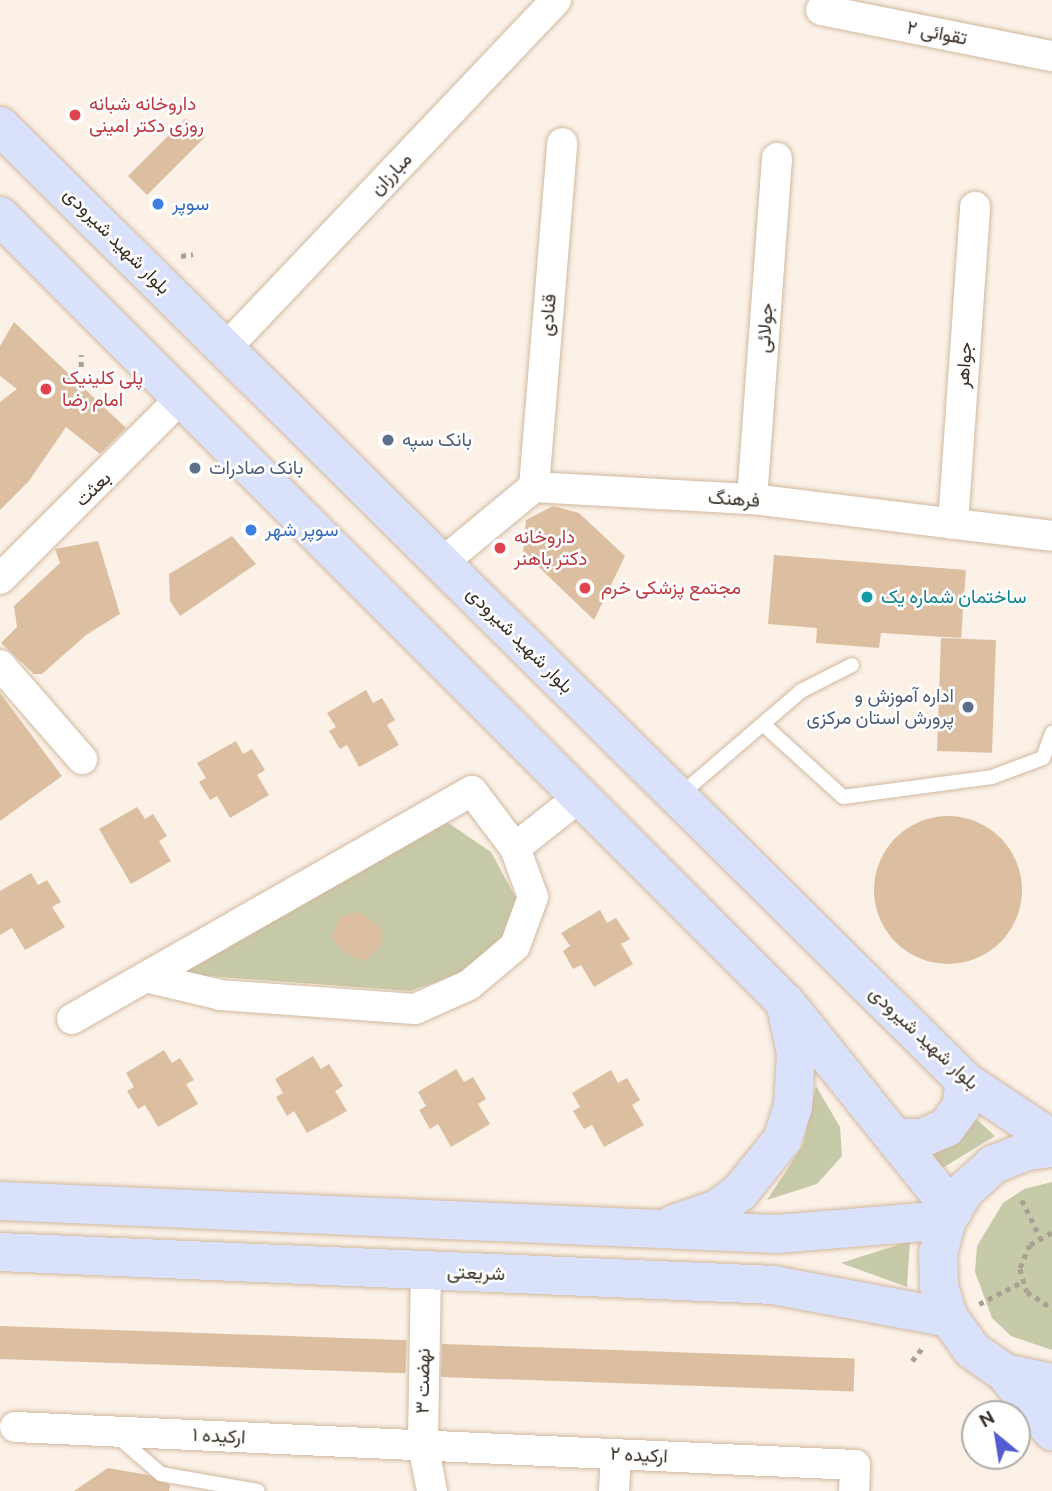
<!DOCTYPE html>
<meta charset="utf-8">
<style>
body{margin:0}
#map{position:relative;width:1052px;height:1491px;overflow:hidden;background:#fbf1e7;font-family:Ubuntu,Vazirmatn,sans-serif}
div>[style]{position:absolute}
.green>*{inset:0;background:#c7caa8}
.building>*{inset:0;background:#dbbfa0;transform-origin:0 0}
.round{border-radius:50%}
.path>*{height:4.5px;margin-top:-2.25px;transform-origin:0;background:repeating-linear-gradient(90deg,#a99f95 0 5px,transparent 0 10px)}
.roads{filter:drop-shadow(0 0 2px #d1b9a0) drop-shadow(0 0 2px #d1b9a0)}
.lane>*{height:14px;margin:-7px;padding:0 7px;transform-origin:7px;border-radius:7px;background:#fff}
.street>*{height:30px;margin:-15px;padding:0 15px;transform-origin:15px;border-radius:15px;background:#fff}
.secondary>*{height:38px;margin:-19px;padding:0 19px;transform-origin:19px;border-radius:19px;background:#dae2fb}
.dots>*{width:19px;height:19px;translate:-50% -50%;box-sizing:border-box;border:4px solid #fff;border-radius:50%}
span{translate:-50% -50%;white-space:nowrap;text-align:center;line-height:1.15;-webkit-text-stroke:5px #fff;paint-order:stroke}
.street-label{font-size:19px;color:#382f25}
.health-label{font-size:19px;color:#be3a42}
.left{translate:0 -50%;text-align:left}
.shop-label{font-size:19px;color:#366cbe}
.service-label{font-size:19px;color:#4e5e75}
.right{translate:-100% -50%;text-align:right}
.culture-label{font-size:19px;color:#0d838f}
.north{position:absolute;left:961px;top:1400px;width:70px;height:70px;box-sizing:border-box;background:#fff;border:2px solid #afaca8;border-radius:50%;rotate:330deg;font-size:19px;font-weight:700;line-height:28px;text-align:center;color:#382f25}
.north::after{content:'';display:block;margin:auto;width:24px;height:32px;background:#545cd3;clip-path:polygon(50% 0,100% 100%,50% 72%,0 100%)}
</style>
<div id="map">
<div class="green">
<div style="clip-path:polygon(447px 822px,491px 852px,516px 898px,502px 940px,465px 972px,410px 991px,178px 974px)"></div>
<div style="clip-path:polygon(816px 1086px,840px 1127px,842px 1156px,817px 1184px,767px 1200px,803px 1145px)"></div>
<div style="clip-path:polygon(973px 1116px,995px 1136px,936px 1172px,925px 1149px)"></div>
<div style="clip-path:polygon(1052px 1182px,1052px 1350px,1011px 1336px,992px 1318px,975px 1272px,977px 1246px,1003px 1203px,1024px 1189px)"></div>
<div style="clip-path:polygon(910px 1241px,907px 1287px,841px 1263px)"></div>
</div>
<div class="building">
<div style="left:186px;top:118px;width:27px;height:82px;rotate:45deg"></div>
<div style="clip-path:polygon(14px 322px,126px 428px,100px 454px,66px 427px,29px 481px,0 510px,0 402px,17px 389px,0 376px,0 346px)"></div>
<div style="clip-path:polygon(553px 506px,579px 513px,625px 556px,594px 620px,523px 552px,526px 520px)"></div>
<div style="clip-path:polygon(232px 536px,256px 564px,180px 616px,170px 601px,169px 574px)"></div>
<div style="clip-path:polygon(98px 541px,120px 614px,86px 635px,42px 674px,34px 674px,1px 643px,17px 627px,14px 606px,60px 563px,55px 549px)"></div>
<div style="clip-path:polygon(774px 555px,966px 570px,961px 638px,881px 633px,879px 648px,816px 643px,817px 628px,768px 624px)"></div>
<div style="left:941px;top:638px;width:55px;height:113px;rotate:2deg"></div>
<div style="clip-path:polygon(366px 690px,373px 703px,382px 698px,395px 720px,387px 725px,399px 745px,359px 767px,347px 745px,340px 749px,329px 731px,336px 727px,327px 713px)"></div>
<div style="clip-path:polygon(0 693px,62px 776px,0 821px)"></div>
<div style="clip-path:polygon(236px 741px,243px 754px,252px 749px,265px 770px,257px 775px,269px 795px,230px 818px,217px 796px,210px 800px,199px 782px,206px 778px,197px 763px)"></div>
<div style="clip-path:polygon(137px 807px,145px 819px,153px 814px,167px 836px,159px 841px,171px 861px,131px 884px,99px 829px)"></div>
<div class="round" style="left:874px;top:816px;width:148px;height:148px"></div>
<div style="clip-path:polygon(31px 873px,38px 885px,47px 880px,61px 902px,52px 907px,65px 927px,25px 950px,12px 928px,0 935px,0 891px)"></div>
<div style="clip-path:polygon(600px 910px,607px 923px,616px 918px,630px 939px,621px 944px,633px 964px,594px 987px,581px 965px,573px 969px,563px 951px,570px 946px,561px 933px)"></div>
<div style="clip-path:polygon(359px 912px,381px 927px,382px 944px,365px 961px,346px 954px,331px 938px,341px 916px)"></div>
<div style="clip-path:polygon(164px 1050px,172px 1063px,180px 1058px,194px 1080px,186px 1084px,198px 1104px,158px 1127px,145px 1105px,138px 1109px,127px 1091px,134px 1087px,126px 1073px)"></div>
<div style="clip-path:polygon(313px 1056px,321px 1069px,329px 1064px,343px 1086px,335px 1091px,347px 1111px,307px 1133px,294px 1111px,287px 1116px,276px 1097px,283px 1093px,275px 1079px)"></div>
<div style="clip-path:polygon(456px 1069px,464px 1082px,473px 1077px,486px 1099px,478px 1104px,490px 1124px,451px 1147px,438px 1124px,430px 1129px,419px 1110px,426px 1106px,418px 1092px)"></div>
<div style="clip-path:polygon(611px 1070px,618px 1083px,627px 1078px,640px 1100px,632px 1105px,644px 1125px,604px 1147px,592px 1125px,584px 1129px,573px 1111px,580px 1107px,572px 1093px)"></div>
<div style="left:0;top:1326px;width:407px;height:33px;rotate:2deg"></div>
<div style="left:442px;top:1344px;width:413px;height:33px;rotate:2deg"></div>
<div style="clip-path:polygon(108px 1468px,148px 1475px,170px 1485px,169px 1491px,74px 1491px)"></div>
</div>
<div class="path">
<div style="left:181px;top:256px;width:12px;rotate:-9deg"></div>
<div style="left:81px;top:367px;width:12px;rotate:-90deg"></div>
<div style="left:1022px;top:1200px;width:41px;rotate:64.1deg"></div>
<div style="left:1052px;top:1233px;width:25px;rotate:151deg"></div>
<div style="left:1030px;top:1245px;width:26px;rotate:113deg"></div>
<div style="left:1020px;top:1269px;width:24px;rotate:73deg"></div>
<div style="left:1027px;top:1292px;width:30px;rotate:33deg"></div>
<div style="left:979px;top:1304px;width:48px;rotate:-27.1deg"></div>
<div style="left:912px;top:1361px;width:18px;rotate:-52deg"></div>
</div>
<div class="roads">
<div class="lane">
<div style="left:765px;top:726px;width:105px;rotate:42.3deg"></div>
<div style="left:843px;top:797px;width:150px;rotate:-7.6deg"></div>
<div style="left:992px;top:777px;width:54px;rotate:-20.4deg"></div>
<div style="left:1043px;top:758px;width:27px;rotate:-70deg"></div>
<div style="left:679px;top:796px;width:161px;rotate:-40.7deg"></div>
<div style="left:801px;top:691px;width:57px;rotate:-27deg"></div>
<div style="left:118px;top:1437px;width:57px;rotate:40.7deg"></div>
<div style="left:161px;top:1474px;width:98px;rotate:9.9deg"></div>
</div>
<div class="street">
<div style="left:821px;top:10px;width:236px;rotate:11.3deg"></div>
<div style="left:225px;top:349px;width:481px;rotate:-46.5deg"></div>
<div style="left:534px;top:487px;width:345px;rotate:-85.3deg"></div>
<div style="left:752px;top:499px;width:342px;rotate:-85.8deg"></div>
<div style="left:953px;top:524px;width:318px;rotate:-86deg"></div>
<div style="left:442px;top:563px;width:119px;rotate:-39.6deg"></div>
<div style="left:534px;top:487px;width:218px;rotate:3.2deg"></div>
<div style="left:752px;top:499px;width:302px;rotate:7deg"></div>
<div style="left:0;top:579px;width:259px;rotate:-45deg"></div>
<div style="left:0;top:665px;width:125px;rotate:48.9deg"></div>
<div style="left:515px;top:848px;width:80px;rotate:-38.4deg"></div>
<div style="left:72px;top:1019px;width:460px;rotate:-29.7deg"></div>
<div style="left:472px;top:791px;width:71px;rotate:53deg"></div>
<div style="left:515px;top:848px;width:52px;rotate:69.8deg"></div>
<div style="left:533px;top:897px;width:52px;rotate:110.2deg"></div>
<div style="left:515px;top:946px;width:60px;rotate:139.7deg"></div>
<div style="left:469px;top:985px;width:59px;rotate:156deg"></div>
<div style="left:415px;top:1009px;width:195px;rotate:-175.9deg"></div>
<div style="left:221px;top:995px;width:74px;rotate:-166.7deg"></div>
<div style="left:426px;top:1270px;width:175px;rotate:91deg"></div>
<div style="left:423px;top:1445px;width:47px;rotate:78.9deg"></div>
<div style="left:15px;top:1427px;width:841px;rotate:2.59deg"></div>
<div style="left:855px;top:1465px;width:26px;rotate:92deg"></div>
<div style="left:614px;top:1491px;width:37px;rotate:-87deg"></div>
</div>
<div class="secondary">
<div style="left:0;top:126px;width:1358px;rotate:44.7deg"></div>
<div style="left:965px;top:1081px;width:105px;rotate:33.7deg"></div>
<div style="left:0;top:216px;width:1112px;rotate:45.04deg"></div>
<div style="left:786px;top:1003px;width:267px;rotate:51.2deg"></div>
<div style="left:898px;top:1138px;width:24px"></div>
<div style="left:922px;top:1138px;width:26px;rotate:-23deg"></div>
<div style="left:946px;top:1128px;width:26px;rotate:-54deg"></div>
<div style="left:961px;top:1107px;width:26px;rotate:-81deg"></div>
<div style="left:1052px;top:1148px;width:25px;rotate:173deg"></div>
<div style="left:1027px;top:1151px;width:37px;rotate:158deg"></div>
<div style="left:993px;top:1165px;width:36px;rotate:138deg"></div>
<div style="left:966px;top:1189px;width:36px;rotate:122deg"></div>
<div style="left:947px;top:1220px;width:34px;rotate:105deg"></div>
<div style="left:938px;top:1253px;width:33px;rotate:88deg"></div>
<div style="left:939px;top:1286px;width:34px;rotate:73deg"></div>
<div style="left:949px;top:1318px;width:39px;rotate:54deg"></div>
<div style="left:972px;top:1350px;width:40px;rotate:34.9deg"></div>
<div style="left:1005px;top:1373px;width:48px;rotate:12deg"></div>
<div style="left:0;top:1201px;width:778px;rotate:2.43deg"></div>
<div style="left:777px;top:1234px;width:171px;rotate:-4.7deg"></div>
<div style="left:674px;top:1224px;width:46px;rotate:-19.2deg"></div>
<div style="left:717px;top:1209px;width:29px;rotate:-36deg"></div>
<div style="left:740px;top:1192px;width:67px;rotate:-51.1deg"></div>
<div style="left:782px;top:1140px;width:35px;rotate:-72deg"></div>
<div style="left:793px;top:1107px;width:54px;rotate:-86.8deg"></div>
<div style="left:796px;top:1053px;width:48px;rotate:-102deg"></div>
<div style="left:0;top:1252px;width:774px;rotate:2.44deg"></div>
<div style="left:773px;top:1285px;width:179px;rotate:10.6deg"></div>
<div style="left:1005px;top:1373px;width:75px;rotate:51deg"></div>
</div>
</div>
<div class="dots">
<div style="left:75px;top:115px;background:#e0444e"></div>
<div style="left:158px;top:204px;background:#3f7fe0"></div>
<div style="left:46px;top:389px;background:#e0444e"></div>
<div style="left:388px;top:440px;background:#5c6f8a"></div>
<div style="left:195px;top:468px;background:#5c6f8a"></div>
<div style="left:251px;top:530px;background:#3f7fe0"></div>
<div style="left:500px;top:548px;background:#e0444e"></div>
<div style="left:585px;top:588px;background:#e0444e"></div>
<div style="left:867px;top:597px;background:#0f9aa8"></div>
<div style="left:968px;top:707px;background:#5c6f8a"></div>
</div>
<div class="street-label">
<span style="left:937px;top:33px;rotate:11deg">تقوائی ۲</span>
<span style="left:391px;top:174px;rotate:-46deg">مبارزان</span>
<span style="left:117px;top:241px;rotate:45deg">بلوار شهید شیرودی</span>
<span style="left:548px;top:315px;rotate:-85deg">قنادی</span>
<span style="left:765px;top:328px;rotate:-86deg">جولائی</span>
<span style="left:964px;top:365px;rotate:-86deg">جواهر</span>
<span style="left:93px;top:489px;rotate:-44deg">بعثت</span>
<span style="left:734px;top:499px;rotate:4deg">فرهنگ</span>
<span style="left:520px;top:640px;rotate:45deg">بلوار شهید شیرودی</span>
<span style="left:924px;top:1038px;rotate:43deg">بلوار شهید شیرودی</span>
<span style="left:476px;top:1273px;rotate:2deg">شریعتی</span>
<span style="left:423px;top:1381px;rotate:-89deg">نهضت ۳</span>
<span style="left:219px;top:1436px;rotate:3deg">ارکیده ۱</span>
<span style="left:639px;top:1455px;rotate:3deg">ارکیده ۲</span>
</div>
<div class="health-label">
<span class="left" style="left:89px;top:115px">داروخانه شبانه<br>روزی دکتر امینی</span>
<span class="left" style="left:62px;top:389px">پلی کلینیک<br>امام رضا</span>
<span class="left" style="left:514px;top:548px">داروخانه<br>دکتر باهنر</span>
<span class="left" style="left:601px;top:588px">مجتمع پزشکی خرم</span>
</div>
<div class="shop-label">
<span class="left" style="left:172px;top:204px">سوپر</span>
<span class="left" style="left:265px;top:530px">سوپر شهر</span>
</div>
<div class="service-label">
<span class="left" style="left:402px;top:440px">بانک سپه</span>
<span class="left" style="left:209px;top:468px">بانک صادرات</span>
<span class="right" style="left:954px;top:707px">اداره آموزش و<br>پرورش استان مرکزی</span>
</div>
<div class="culture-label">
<span class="left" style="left:881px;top:597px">ساختمان شماره یک</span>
</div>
<div class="north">N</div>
</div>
